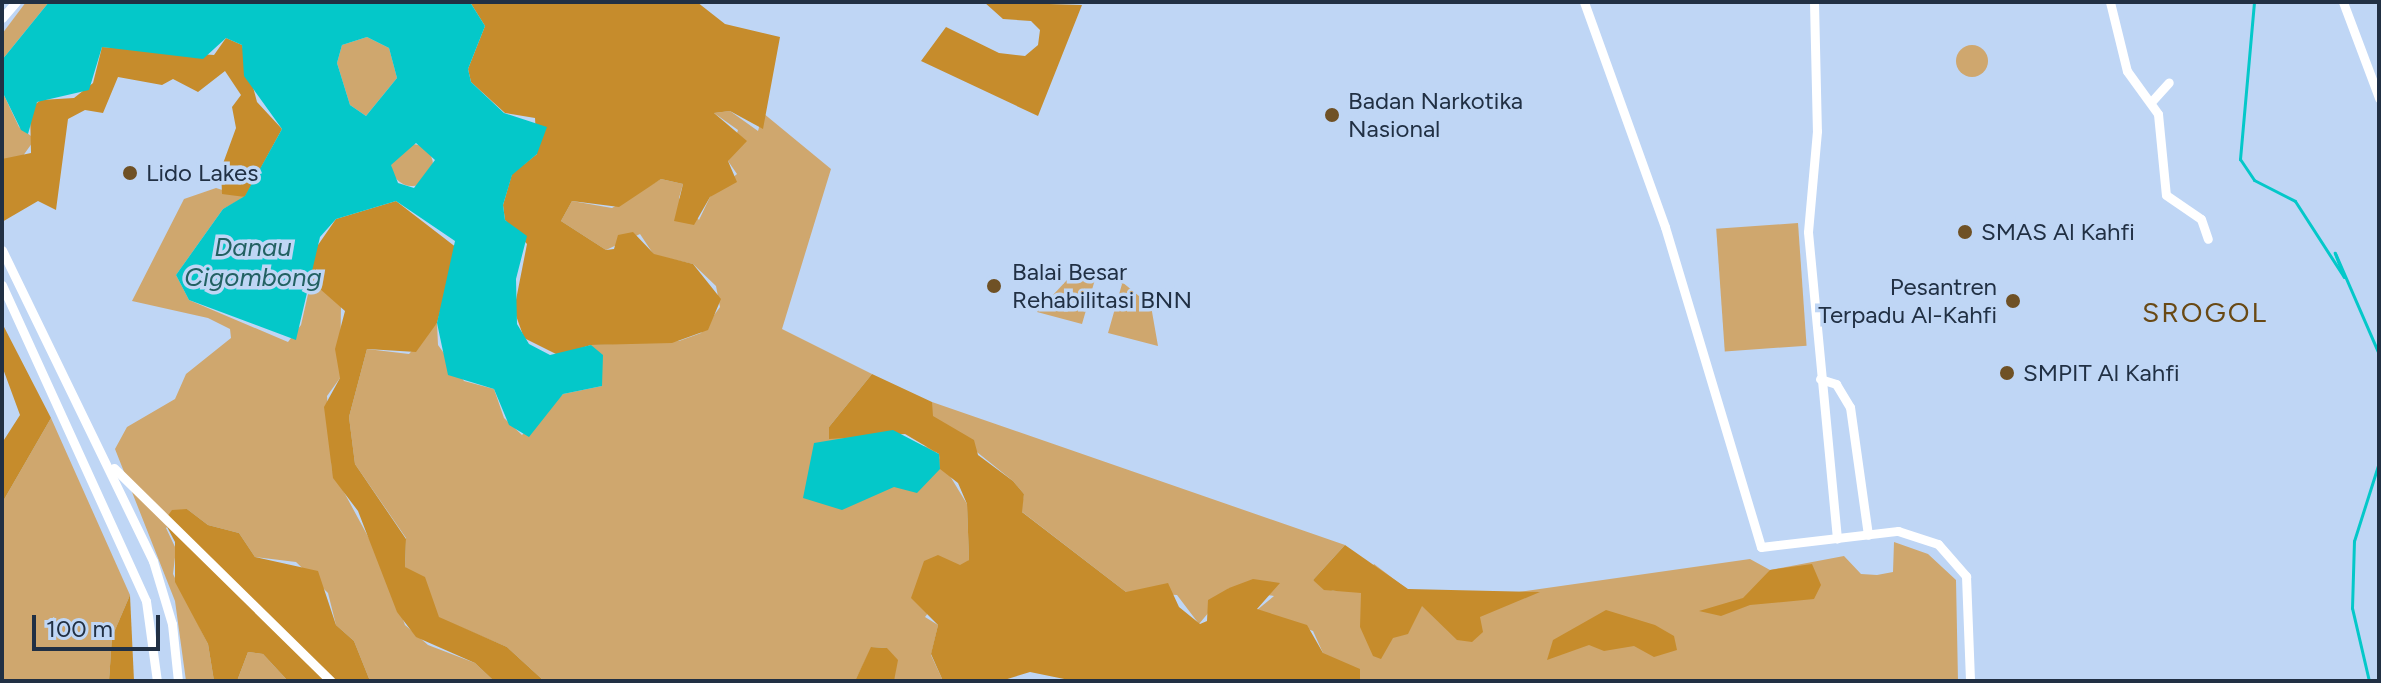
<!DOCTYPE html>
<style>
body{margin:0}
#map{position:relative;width:2381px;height:683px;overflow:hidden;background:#bfd6f5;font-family:Figtree,sans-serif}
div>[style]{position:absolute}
.green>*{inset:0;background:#cfa76e;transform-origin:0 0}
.round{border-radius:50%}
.forest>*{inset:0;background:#c68c2c}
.water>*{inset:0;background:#04c8c9}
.stream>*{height:3px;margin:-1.5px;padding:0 1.5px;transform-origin:1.5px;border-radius:1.5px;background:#04c8c9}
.minor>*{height:9px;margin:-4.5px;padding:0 4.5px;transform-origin:4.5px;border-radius:4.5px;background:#fff}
.dots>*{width:22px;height:22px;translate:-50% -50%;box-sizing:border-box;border:4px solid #bfd6f5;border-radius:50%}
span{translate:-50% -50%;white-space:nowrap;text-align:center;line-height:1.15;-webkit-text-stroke:7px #bfd6f5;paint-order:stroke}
.poi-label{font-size:24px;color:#213044}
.left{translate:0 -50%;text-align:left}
.right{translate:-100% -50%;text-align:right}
.water-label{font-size:26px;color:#226162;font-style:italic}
.quarter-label{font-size:28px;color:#694914;letter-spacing:2px}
.frame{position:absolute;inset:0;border:4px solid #213044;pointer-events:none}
.scale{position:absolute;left:32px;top:615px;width:128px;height:36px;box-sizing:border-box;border:4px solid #213044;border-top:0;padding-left:10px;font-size:24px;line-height:28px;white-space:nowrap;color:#213044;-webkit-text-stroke:6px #bfd6f5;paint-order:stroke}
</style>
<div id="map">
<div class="green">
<div style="clip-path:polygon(26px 2px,49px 2px,2px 60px,2px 34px)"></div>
<div style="clip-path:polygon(367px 37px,389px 48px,397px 78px,366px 116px,350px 105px,337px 63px,342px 45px)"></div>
<div class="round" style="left:1956px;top:45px;width:32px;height:32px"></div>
<div style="clip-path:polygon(2px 91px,19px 127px,35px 139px,20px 160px,2px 159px)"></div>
<div style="clip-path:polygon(730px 111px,758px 131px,763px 113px,831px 169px,782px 329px,872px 374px,829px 427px,933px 448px,967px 504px,969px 560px,925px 617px,938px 625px,931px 655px,943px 681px,894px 681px,887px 648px,872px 647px,855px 681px,544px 681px,507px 647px,439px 618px,405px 567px,406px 538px,355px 464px,349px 417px,367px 349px,409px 354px,437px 323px,438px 345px,464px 381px,494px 389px,504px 418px,522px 435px,563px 394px,602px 386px,591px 345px,679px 341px,701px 333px,720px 307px,716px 286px,693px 264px,654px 255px,640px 234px,606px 250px,561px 221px,572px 201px,612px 208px,661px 179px,683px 184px,679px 198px,699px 220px,710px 197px,737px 174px,728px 161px,738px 130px,714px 113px)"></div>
<div class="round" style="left:391px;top:144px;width:42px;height:42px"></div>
<div style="clip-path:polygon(216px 188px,245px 197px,223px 209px,176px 275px,189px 300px,288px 342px,301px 325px,311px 281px,341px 305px,340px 378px,327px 396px,332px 470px,384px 566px,405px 625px,428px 645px,475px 663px,494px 681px,370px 681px,354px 641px,336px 625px,328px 593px,296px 562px,255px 557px,239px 533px,208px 525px,187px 509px,166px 528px,176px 549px,173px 574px,208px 644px,214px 681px,186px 681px,175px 601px,115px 449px,127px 427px,175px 399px,186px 374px,231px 338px,230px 329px,208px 318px,132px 301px,184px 199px)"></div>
<div style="left:1798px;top:223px;width:123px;height:82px;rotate:86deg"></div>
<div style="clip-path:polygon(1107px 274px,1096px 276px,1082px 324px,1037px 312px,1067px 280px)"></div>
<div style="clip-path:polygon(1116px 277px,1151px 306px,1158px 346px,1108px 333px,1122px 284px)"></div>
<div style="clip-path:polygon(932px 402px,1345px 545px,1313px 580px,1333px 591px,1357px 591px,1374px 564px,1407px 589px,1448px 595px,1505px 594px,1750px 559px,1770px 570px,1844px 556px,1861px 574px,1877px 575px,1893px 572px,1894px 542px,1928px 554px,1956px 580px,1958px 681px,1322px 681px,1323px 653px,1313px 631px,1257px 610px,1274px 596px,1229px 588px,1199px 624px,1177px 595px,1126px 592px,1021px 511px,1024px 494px,1013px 481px,932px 416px)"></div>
<div style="clip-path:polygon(51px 418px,130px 595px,112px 637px,109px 681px,2px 681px,2px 503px)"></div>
<div style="clip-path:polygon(248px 652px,263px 654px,288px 681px,237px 681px)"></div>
</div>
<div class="forest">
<div style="clip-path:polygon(470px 2px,697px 2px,725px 24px,780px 37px,763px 129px,730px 111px,714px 113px,747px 141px,728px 161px,737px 182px,710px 197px,694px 225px,674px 221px,683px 184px,661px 179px,619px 207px,572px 201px,561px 221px,606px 250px,614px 249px,618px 235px,633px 232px,654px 254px,693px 264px,721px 299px,708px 330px,672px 343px,591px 345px,558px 355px,524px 338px,514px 310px,527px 244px,505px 220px,503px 205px,512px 174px,537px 154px,535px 118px,505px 113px,471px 82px,468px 69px,485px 26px)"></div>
<div style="clip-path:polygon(984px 2px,1082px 5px,1038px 116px,921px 61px,946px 27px,999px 53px,1025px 56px,1038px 45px,1040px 30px,1031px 21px,1003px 19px)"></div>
<div style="clip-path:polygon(226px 38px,242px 45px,257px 102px,282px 129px,245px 197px,222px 194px,221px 169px,236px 128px,232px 107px,241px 95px,225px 71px,198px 92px,173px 79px,162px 85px,118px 77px,103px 113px,85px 110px,68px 119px,56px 210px,38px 201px,2px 222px,2px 159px,31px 153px,30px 108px,41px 100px,74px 98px,93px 83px,102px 47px,214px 55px)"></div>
<div style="clip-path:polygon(396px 201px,457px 248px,437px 323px,416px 352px,367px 349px,349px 417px,355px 464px,406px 539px,405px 567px,425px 577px,439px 617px,507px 647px,544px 681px,494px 681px,475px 663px,416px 637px,397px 612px,358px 511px,333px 478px,324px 407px,340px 378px,335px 349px,345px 311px,311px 281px,309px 258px,336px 219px)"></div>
<div style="clip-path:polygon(2px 323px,51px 418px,2px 503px,2px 443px,20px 415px,2px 366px)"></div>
<div style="clip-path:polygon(872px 374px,932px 402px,933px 416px,974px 440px,978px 455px,1013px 481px,1024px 494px,1022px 512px,1126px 592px,1168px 583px,1179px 607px,1200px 624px,1207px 621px,1208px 600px,1229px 588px,1253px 579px,1280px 583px,1257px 609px,1307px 625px,1323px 653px,1360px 669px,1360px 681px,1074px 681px,1030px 672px,1001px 681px,943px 681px,931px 654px,938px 625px,911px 598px,924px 561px,938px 555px,960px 565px,969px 560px,967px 504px,958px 483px,940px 469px,939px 454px,905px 434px,829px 439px,829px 427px)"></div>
<div style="clip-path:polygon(187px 509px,208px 525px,239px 533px,255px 557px,318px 571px,336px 625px,354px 641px,370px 681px,288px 681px,263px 654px,248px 652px,237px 681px,214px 681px,208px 644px,175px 582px,175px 542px,164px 521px,172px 510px)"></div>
<div style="clip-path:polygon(1345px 545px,1408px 589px,1540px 592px,1480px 617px,1483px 632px,1472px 642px,1457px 640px,1422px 606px,1408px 634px,1393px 638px,1381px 659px,1373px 656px,1360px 627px,1361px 593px,1324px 590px,1313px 580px)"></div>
<div style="clip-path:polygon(1812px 564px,1821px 585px,1814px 599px,1750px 605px,1721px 616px,1699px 611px,1743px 598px,1770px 570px)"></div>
<div style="clip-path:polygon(130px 595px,134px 681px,109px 681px,112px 637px)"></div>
<div style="clip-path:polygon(1606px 610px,1655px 625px,1674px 636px,1677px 650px,1654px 657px,1634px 646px,1604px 651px,1589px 645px,1547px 660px,1553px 640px)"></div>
<div style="clip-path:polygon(871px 647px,887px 648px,898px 660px,894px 681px,855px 681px)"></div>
</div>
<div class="water">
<div style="clip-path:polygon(evenodd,49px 2px,470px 2px,485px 26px,468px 69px,471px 82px,504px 113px,547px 127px,537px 154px,512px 175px,503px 205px,505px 220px,527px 236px,516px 279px,517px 324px,529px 344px,550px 355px,591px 345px,603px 355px,602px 386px,563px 394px,529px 437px,509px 425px,494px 389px,448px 375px,437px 323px,455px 241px,396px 201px,336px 219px,320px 237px,296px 340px,189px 300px,176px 275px,223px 209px,245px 196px,282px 129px,244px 76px,242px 45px,226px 38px,203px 59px,102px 47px,89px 90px,37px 102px,28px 134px,21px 130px,2px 91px,2px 60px,49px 2px,367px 37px,389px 48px,397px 78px,366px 116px,350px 105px,337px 63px,342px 45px,367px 37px,49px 2px,416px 143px,435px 160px,414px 188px,398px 183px,391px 165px,416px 143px)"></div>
<div style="clip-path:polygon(893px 430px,939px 454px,940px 469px,917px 493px,894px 487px,842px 510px,803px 498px,814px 443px)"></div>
</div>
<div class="stream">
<div style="left:2254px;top:2px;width:158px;rotate:95.1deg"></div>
<div style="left:2240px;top:159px;width:25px;rotate:56deg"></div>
<div style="left:2254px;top:180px;width:46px;rotate:27.1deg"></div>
<div style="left:2295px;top:201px;width:90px;rotate:57.2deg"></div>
<div style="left:2344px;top:277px;width:26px;rotate:-111deg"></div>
<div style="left:2335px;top:253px;width:110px;rotate:66.5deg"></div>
<div style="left:2369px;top:681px;width:75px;rotate:-103.1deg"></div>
<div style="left:2352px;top:608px;width:67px;rotate:-88.3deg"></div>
<div style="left:2354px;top:541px;width:83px;rotate:-72.4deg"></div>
</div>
<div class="minor">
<div style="left:1584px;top:2px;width:239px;rotate:70.2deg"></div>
<div style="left:1665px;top:227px;width:334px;rotate:73.3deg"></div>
<div style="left:1761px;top:547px;width:138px;rotate:-6.7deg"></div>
<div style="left:1898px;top:531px;width:42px;rotate:18deg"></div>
<div style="left:1938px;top:544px;width:43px;rotate:48.8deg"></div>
<div style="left:1966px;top:576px;width:105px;rotate:87.8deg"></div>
<div style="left:1814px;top:2px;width:129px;rotate:88.7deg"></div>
<div style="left:1817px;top:131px;width:101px;rotate:95.1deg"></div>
<div style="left:1808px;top:232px;width:308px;rotate:84.6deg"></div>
<div style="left:2110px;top:2px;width:71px;rotate:76.2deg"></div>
<div style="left:2127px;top:71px;width:53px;rotate:54.2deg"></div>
<div style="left:2158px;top:114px;width:81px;rotate:84.4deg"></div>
<div style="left:2166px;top:195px;width:42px;rotate:34.4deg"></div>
<div style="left:2201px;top:219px;width:21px;rotate:71deg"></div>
<div style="left:2343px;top:2px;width:103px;rotate:69.4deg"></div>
<div style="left:2px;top:18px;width:21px;rotate:-49deg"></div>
<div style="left:2152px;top:101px;width:25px;rotate:-48deg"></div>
<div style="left:2px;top:250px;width:346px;rotate:64.1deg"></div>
<div style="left:153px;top:561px;width:66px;rotate:73.2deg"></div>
<div style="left:172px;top:624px;width:57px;rotate:84deg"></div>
<div style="left:2px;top:285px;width:347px;rotate:65.5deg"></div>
<div style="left:146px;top:601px;width:81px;rotate:82.2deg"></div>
<div style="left:1820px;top:379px;width:17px;rotate:17deg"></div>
<div style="left:1836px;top:384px;width:27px;rotate:59deg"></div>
<div style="left:1850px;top:407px;width:129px;rotate:82deg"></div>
<div style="left:114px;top:468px;width:304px;rotate:44.5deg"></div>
</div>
<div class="dots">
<div style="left:1332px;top:115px;background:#6f5125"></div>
<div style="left:130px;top:173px;background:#6f5125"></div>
<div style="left:1965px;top:232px;background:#6f5125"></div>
<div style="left:994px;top:286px;background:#6f5125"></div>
<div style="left:2013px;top:301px;background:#6f5125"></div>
<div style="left:2007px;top:373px;background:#6f5125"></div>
</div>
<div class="poi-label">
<span class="left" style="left:1348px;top:115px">Badan Narkotika<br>Nasional</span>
<span class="left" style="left:146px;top:173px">Lido Lakes</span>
<span class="left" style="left:1981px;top:232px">SMAS Al Kahfi</span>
<span class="left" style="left:1012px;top:286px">Balai Besar<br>Rehabilitasi BNN</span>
<span class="right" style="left:1997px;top:301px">Pesantren<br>Terpadu Al-Kahfi</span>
<span class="left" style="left:2023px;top:373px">SMPIT Al Kahfi</span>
</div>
<div class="water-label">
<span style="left:253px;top:263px">Danau<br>Cigombong</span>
</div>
<div class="quarter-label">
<span style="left:2205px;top:312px">SROGOL</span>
</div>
<div class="frame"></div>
<div class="scale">100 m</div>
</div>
